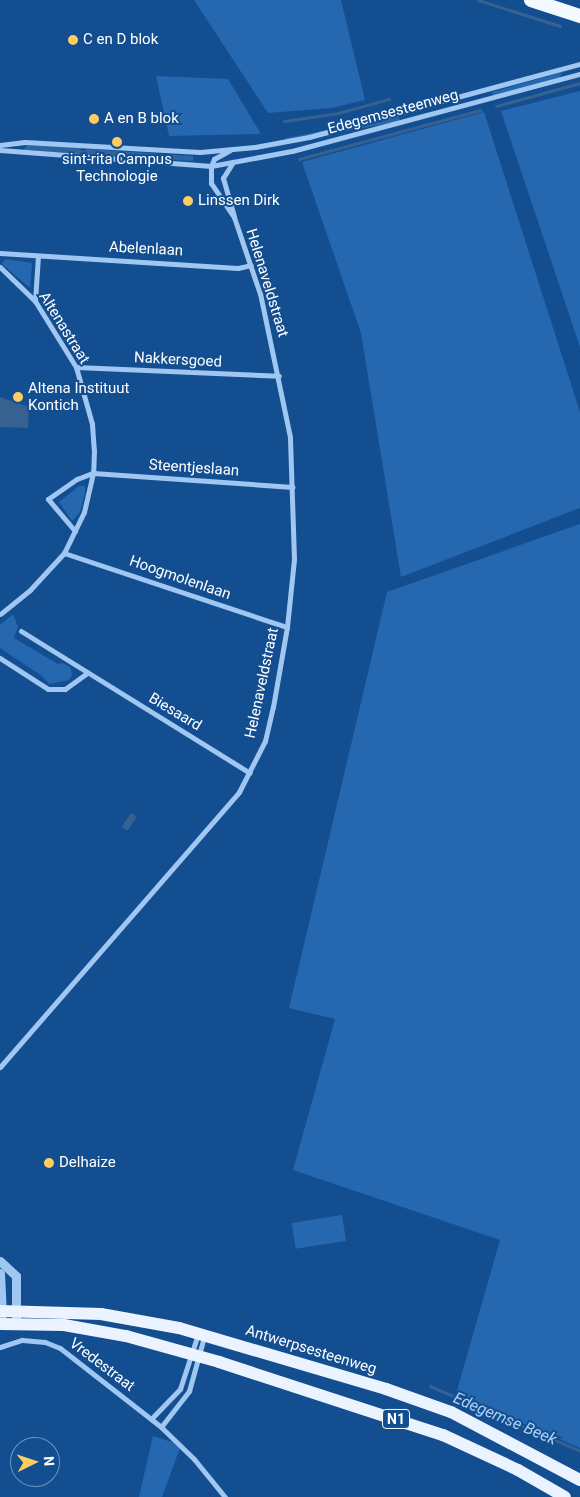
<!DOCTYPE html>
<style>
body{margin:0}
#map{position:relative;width:580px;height:1497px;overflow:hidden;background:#134e91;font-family:Roboto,sans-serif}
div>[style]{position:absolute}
.green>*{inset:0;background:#2568b0;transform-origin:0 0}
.water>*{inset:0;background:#366191;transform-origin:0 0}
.stream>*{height:3px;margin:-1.5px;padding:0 1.5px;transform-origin:1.5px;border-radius:1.5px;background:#366191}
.minor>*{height:5px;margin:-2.5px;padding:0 2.5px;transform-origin:2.5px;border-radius:2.5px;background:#a0c7f1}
.tertiary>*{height:9px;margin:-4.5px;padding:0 4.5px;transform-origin:4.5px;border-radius:4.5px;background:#a0c7f1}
.primary>*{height:12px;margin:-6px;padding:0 6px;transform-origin:6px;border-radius:6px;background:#eaf3ff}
.trunk>*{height:14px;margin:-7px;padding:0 7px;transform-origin:7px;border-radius:7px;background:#f4f9ff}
.dots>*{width:14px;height:14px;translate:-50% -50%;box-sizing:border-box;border:2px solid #134e91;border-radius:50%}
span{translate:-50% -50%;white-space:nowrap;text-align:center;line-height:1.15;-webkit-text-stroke:4px #134e91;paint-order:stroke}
.shield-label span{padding:1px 4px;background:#134e91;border:1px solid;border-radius:4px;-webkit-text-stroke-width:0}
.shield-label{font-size:14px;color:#fff;font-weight:700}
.poi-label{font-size:15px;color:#fff}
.left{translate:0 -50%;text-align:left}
.street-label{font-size:15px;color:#fff}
.water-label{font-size:16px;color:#acd1f8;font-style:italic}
.north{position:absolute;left:10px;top:1437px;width:50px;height:50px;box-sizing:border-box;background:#134e91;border:1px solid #7195bd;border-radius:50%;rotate:86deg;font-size:14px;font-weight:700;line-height:20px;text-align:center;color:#fff}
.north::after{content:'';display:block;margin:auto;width:18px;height:22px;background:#ffcc60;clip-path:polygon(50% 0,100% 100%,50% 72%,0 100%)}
</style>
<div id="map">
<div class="green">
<div style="clip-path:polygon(194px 0,341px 0,365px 100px,331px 108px,268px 113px)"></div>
<div style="clip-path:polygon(563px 72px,559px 78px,493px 96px,492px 92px)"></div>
<div style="clip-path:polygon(156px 76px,228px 79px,261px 134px,169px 136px)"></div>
<div style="clip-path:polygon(580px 91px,580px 347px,501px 111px)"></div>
<div style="clip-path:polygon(484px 112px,580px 412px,580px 508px,401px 577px,361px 333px,302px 162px)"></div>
<div style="left:399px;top:116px;width:5px;height:116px;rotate:79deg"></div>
<div style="clip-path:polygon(27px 145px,81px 148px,80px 154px,24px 150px)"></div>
<div style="clip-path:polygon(86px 149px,193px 156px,193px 161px,86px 155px)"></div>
<div style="clip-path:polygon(5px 259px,32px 263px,30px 288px,2px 264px)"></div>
<div style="clip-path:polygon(79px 486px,85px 486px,85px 493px,80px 512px,72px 521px,59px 502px)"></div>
<div style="clip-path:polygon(580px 524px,580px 1448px,456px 1394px,500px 1240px,293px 1170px,335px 1019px,289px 1008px,387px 592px)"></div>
<div style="clip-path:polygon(13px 614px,18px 627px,14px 638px,58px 664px,63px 663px,71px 668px,72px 675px,69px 680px,49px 684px,42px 676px,0 648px,0 625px)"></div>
<div style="left:342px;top:1215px;width:26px;height:51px;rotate:81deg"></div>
<div style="clip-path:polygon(153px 1436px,181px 1445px,162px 1497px,139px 1497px)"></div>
</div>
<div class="water">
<div style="clip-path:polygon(0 397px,29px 407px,28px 428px,0 427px)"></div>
<div style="left:131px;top:813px;width:7px;height:17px;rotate:34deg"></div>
</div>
<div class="stream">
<div style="left:478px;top:0;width:86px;rotate:17.6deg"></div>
<div style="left:496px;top:106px;width:87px;rotate:-15.3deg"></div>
<div style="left:284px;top:121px;width:55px;rotate:-8.4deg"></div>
<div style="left:338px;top:113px;width:53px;rotate:-15.4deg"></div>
<div style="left:31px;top:148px;width:152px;rotate:3.8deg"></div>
<div style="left:299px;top:159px;width:188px;rotate:-15.1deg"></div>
<div style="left:430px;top:1386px;width:163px;rotate:23.4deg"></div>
</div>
<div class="minor">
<div style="left:0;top:145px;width:25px;rotate:-7deg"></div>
<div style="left:25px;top:142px;width:175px;rotate:3.3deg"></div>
<div style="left:200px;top:152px;width:55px;rotate:-5.2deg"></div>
<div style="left:255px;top:147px;width:55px;rotate:-10.5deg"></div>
<div style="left:309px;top:137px;width:281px;rotate:-15.1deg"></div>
<div style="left:0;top:150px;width:212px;rotate:4.3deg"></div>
<div style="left:211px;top:166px;width:82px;rotate:-10.5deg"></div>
<div style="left:292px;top:151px;width:298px;rotate:-15deg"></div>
<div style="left:233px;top:162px;width:19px;rotate:122deg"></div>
<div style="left:223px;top:178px;width:40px;rotate:74deg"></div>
<div style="left:0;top:253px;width:238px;rotate:3.6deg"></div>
<div style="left:238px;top:268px;width:13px;rotate:-13deg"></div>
<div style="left:0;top:267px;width:49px;rotate:44.2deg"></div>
<div style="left:35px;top:301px;width:78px;rotate:58.2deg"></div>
<div style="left:76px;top:367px;width:59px;rotate:74.3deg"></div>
<div style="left:92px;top:424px;width:26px;rotate:86deg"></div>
<div style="left:94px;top:450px;width:23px;rotate:92deg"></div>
<div style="left:93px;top:473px;width:40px;rotate:103deg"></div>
<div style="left:84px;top:512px;width:46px;rotate:116deg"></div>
<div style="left:64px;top:553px;width:50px;rotate:132.6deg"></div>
<div style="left:30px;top:590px;width:38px;rotate:141deg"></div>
<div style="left:35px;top:301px;width:45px;rotate:-86.2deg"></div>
<div style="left:76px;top:367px;width:203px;rotate:2.5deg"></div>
<div style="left:75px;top:531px;width:42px;rotate:-130.2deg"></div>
<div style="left:48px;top:499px;width:35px;rotate:-35deg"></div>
<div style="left:77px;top:479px;width:17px;rotate:-21deg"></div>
<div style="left:93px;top:473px;width:200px;rotate:4deg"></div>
<div style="left:64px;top:553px;width:235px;rotate:18.4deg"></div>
<div style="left:21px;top:631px;width:269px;rotate:31.8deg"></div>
<div style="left:0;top:658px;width:57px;rotate:32.9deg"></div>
<div style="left:48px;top:689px;width:17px"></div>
<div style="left:65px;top:689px;width:26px;rotate:-36deg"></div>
<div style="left:0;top:1067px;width:364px;rotate:-49deg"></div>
<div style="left:239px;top:792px;width:57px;rotate:-63deg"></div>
<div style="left:265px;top:741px;width:35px;rotate:-77deg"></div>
<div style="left:273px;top:707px;width:81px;rotate:-80.1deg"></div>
<div style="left:287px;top:627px;width:68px;rotate:-84.1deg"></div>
<div style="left:294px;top:559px;width:122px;rotate:-91.9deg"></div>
<div style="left:290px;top:437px;width:146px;rotate:-101.8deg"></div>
<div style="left:260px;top:294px;width:81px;rotate:-108.7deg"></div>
<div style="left:234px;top:217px;width:41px;rotate:-124.1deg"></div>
<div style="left:211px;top:183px;width:17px;rotate:-90deg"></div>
<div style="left:211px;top:166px;width:8px;rotate:-67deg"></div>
<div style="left:214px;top:159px;width:18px;rotate:-29deg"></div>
<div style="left:0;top:1347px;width:23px;rotate:-18deg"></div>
<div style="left:22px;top:1340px;width:23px;rotate:5deg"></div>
<div style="left:45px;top:1342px;width:16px;rotate:22deg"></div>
<div style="left:60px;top:1348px;width:128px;rotate:38deg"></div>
<div style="left:161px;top:1427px;width:46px;rotate:44.1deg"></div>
<div style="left:194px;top:1459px;width:49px;rotate:50.8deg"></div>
<div style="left:151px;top:1419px;width:42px;rotate:-46deg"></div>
<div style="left:180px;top:1389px;width:58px;rotate:-71.9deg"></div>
<div style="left:161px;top:1427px;width:46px;rotate:-52.1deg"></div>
<div style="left:189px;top:1391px;width:56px;rotate:-74.5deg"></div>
</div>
<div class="tertiary">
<div style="left:0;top:1261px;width:22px;rotate:43deg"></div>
<div style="left:16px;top:1276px;width:47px;rotate:90deg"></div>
<div style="left:0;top:1273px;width:42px;rotate:87.3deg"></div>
</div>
<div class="primary">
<div style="left:0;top:1311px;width:101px;rotate:1.7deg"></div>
<div style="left:101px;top:1314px;width:79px;rotate:10.2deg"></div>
<div style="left:179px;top:1328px;width:216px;rotate:16.4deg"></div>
<div style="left:386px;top:1389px;width:69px;rotate:19.5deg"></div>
<div style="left:451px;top:1412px;width:146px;rotate:27.8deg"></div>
<div style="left:0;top:1324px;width:64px;rotate:0.9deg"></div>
<div style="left:64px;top:1325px;width:63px;rotate:10.1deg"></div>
<div style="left:126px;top:1336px;width:97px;rotate:15.6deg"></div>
<div style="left:219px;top:1362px;width:236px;rotate:18.1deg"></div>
<div style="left:443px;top:1435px;width:83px;rotate:25deg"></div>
<div style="left:518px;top:1470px;width:54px;rotate:29.9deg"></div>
</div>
<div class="trunk">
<div style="left:531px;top:0;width:52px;rotate:18.1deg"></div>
</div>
<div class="dots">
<div style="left:73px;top:40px;background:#ffcc60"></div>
<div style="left:94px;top:119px;background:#ffcc60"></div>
<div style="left:117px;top:142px;background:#ffcc60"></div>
<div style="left:188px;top:201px;background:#ffcc60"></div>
<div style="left:18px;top:397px;background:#ffcc60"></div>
<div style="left:49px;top:1163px;background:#ffcc60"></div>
</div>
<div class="shield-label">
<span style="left:396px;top:1419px">N1</span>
</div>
<div class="poi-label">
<span class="left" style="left:83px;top:40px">C en D blok</span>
<span class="left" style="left:104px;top:119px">A en B blok</span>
<span style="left:117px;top:168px">sint-rita Campus<br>Technologie</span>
<span class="left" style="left:198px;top:201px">Linssen Dirk</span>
<span class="left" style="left:28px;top:397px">Altena Instituut<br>Kontich</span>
<span class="left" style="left:59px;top:1163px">Delhaize</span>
</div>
<div class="street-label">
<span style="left:393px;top:112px;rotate:-15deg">Edegemsesteenweg</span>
<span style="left:146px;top:249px;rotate:3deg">Abelenlaan</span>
<span style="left:267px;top:283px;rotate:73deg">Helenaveldstraat</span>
<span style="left:64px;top:328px;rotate:58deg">Altenastraat</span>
<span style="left:178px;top:360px;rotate:3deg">Nakkersgoed</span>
<span style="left:194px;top:468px;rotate:4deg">Steentjeslaan</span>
<span style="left:180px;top:578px;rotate:19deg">Hoogmolenlaan</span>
<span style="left:262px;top:683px;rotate:-78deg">Helenaveldstraat</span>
<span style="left:175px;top:712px;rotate:31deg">Biesaard</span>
<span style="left:311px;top:1350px;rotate:17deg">Antwerpsesteenweg</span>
<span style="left:102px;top:1365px;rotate:37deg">Vredestraat</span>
</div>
<div class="water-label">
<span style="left:505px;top:1419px;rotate:23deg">Edegemse Beek</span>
</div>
<div class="north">N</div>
</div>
